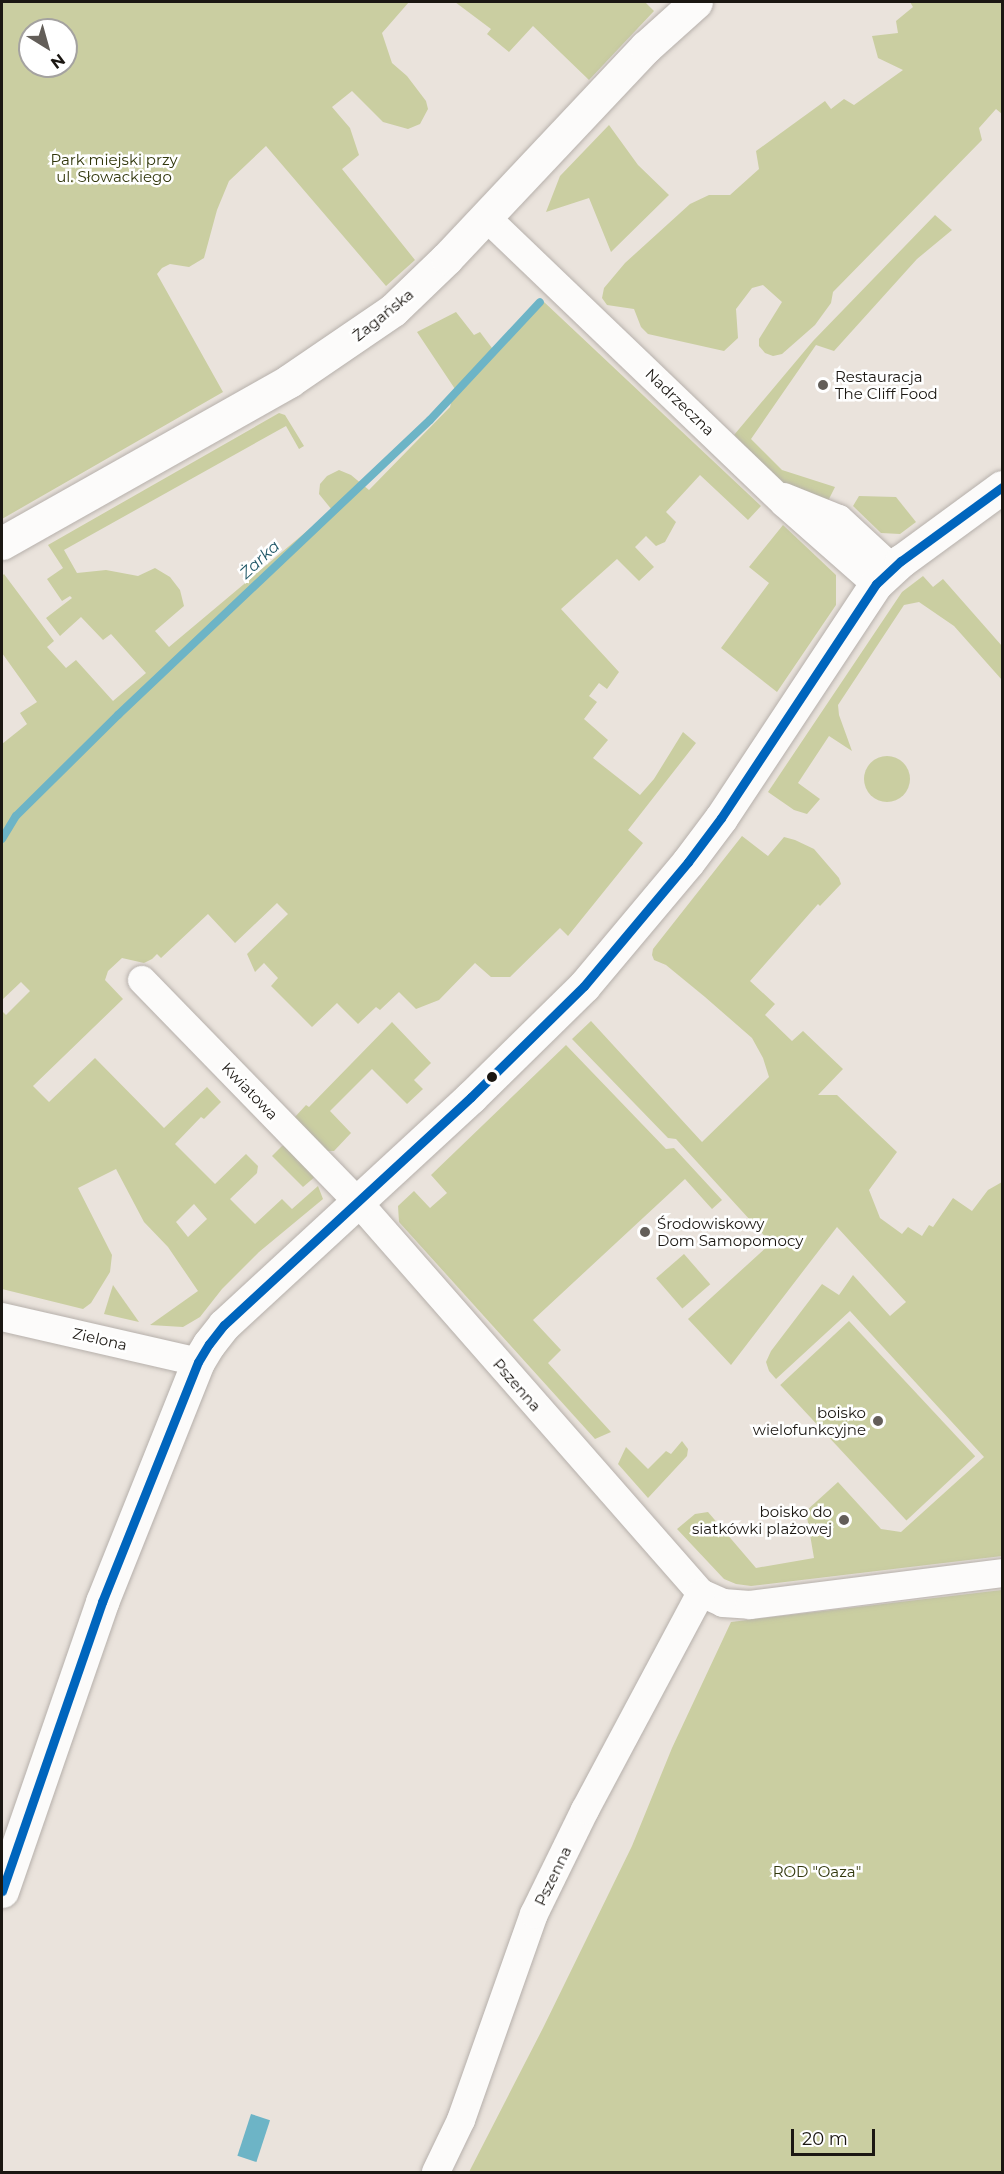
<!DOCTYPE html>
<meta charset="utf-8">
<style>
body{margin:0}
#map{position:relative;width:1004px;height:2174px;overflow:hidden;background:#eae3dc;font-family:Montserrat,sans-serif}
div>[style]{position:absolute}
.green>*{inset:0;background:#cacea1;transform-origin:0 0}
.round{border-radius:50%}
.water>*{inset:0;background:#6db4c6;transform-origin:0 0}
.stream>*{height:8px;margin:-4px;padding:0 4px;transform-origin:4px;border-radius:4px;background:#6db4c6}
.roads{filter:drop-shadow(0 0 2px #b6b0ab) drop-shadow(0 0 2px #b6b0ab)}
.minor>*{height:28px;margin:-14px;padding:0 14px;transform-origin:14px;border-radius:14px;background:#fcfbfa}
.tertiary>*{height:33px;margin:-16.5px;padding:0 16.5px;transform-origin:16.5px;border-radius:16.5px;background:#fcfbfa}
.bus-1>*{height:9px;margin:-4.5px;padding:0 4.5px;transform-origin:4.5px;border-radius:4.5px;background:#0065bd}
.dots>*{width:16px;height:16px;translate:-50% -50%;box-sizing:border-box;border:3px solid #fff;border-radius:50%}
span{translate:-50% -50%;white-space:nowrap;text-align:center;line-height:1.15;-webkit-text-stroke:5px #fff;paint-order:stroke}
.park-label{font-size:15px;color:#31370c}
.street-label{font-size:15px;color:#1b1712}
.poi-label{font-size:15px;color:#1b1712}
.left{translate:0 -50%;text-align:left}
.right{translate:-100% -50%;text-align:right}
.water-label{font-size:16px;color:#1f5767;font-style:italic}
.frame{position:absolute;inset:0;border:3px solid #1b1712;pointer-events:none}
.north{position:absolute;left:18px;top:18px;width:60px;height:60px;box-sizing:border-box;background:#fff;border:2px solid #a4a2a0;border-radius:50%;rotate:143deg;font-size:16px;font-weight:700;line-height:24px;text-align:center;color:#1b1712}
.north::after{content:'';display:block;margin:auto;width:21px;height:27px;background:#635e59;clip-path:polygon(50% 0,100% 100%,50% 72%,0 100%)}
.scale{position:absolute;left:791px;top:2129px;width:84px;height:27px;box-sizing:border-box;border:3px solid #1b1712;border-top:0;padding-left:8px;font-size:18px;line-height:21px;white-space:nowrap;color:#1b1712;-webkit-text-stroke:4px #fff;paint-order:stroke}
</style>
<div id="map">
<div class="green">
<div style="clip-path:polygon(evenodd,2px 2px,409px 2px,382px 33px,392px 63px,407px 76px,426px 101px,428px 109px,420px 124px,408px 129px,383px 122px,352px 91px,332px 107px,350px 128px,359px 155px,342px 169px,415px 260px,386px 286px,266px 146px,229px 181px,217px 210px,204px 258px,189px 267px,170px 264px,162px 268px,157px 274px,223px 392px,2px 519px,2px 2px,30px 30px,66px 30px,66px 66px,30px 66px,30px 30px)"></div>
<div style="clip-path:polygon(455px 2px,645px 2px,654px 11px,589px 80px,533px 26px,509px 52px,487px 34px,491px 29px)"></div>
<div style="clip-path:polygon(910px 2px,1002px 2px,1002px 114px,996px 109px,979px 128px,982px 140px,833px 292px,831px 303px,815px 325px,782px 354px,773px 356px,765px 353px,759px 346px,759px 339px,782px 302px,763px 285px,752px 288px,736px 309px,738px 338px,724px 351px,648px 334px,641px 327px,634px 309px,607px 305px,602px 298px,604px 288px,625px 263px,690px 204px,709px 195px,730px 195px,759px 169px,756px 151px,825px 101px,831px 109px,844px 99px,854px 105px,903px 70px,878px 58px,872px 36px,898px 33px,896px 21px,913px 7px)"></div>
<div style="clip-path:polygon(609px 125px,638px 165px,669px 195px,611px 252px,589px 198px,546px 212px,560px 176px)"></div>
<div style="clip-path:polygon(935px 215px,952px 230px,917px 259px,834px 351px,816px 345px,751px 439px,782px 470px,835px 487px,827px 503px,781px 483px,734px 435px,813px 341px)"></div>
<div style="clip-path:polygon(evenodd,544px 302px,761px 506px,748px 520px,700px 475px,666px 512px,676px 522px,665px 542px,656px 546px,646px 536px,635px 547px,654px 567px,639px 581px,617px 559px,561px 609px,619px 672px,607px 689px,599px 683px,589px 696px,597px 702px,584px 719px,608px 740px,593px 758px,640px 795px,654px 779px,683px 732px,696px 743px,628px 830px,643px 843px,568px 936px,560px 928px,510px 977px,491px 977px,475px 963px,439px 1000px,416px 1009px,399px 992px,380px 1010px,376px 1007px,358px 1024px,337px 1003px,312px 1027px,271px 986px,278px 978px,264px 963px,255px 972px,247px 954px,288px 914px,277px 903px,235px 943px,208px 914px,161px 958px,157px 954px,152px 959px,144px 963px,122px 958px,108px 971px,105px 980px,123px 999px,33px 1086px,49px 1102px,95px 1058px,164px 1128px,207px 1087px,221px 1102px,204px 1119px,201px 1117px,175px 1144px,215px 1184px,246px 1154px,258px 1166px,257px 1173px,230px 1199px,255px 1224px,282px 1199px,292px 1209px,318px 1186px,323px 1199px,259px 1252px,222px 1289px,200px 1317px,183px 1327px,150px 1325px,198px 1291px,168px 1247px,144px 1222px,116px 1169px,78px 1188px,112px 1255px,110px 1272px,91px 1303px,83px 1309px,2px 1289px,2px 1011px,6px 1015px,30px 991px,21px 982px,2px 1000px,2px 744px,27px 724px,20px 713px,37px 702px,2px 653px,2px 576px,4px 574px,54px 641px,47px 647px,66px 668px,76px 660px,113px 701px,146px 673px,111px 634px,103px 640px,81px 617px,60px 636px,46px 618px,72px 598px,70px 596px,62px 601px,47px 579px,63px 568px,48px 545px,279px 413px,285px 415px,304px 446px,299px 449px,286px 426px,64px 550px,77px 573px,106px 570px,138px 576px,155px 568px,170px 577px,180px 590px,184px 606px,155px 631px,169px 647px,332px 510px,319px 494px,320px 484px,327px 476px,339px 470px,351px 475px,369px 490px,450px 407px,455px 389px,417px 332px,456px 312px,474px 335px,480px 332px,492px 348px,501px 349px,544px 302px,194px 1204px,207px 1219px,188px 1237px,176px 1222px,194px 1204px)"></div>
<div style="clip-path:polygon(859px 496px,896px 497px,916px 522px,900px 534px,881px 533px,853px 506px)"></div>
<div style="clip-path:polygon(783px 525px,836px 575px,836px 605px,777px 692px,721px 648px,769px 583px,749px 567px)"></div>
<div style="clip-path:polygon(923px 576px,933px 587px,943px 579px,1002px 646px,1002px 680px,954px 626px,919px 602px,904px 605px,838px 705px,839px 715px,852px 751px,829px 736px,798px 783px,820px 799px,807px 814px,794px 810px,768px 792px,902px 592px)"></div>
<div class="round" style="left:864px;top:756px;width:46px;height:46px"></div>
<div style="clip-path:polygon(742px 836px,768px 856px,784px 837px,795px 840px,814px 849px,839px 878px,841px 884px,820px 906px,818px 904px,750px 981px,775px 1004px,765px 1015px,792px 1041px,803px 1031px,843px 1069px,818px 1095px,837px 1095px,897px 1152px,869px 1190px,880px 1218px,902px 1234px,908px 1227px,922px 1236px,929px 1225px,933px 1227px,953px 1198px,972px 1211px,988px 1190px,1002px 1182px,1002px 1556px,751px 1586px,736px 1584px,724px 1579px,677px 1529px,695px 1514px,708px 1512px,756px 1568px,814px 1558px,806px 1511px,838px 1482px,881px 1529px,901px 1532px,984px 1457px,850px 1311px,776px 1379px,769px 1371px,766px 1362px,771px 1351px,822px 1284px,839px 1295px,853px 1275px,890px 1316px,906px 1302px,837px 1227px,731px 1365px,688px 1319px,771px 1243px,676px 1139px,668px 1138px,572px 1039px,591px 1021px,702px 1142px,769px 1077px,763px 1058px,752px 1038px,705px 997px,666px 965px,654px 960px,652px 955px,653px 949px)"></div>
<div style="clip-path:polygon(392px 1022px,431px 1063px,414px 1080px,423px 1089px,407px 1104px,372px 1069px,330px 1111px,351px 1133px,334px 1151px,326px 1151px,294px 1118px,306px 1105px,309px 1107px)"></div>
<div style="clip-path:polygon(566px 1045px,666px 1149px,674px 1148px,722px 1200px,712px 1209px,685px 1179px,533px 1320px,561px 1350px,548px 1363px,611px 1432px,595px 1439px,399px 1222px,398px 1206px,414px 1191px,430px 1208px,447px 1193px,431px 1175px)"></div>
<div style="clip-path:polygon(289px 1145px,317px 1175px,303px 1187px,272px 1156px,282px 1146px)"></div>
<div style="left:684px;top:1254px;width:40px;height:37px;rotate:49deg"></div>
<div style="clip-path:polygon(113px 1285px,139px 1322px,104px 1314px)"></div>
<div style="left:849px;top:1321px;width:185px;height:94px;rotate:47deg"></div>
<div style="clip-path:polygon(682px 1441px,688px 1449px,687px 1456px,648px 1498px,618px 1464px,626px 1447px,648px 1469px,666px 1451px,671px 1454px)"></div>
<div style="clip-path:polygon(1002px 1590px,1002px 2172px,469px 2172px,543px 2028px,632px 1846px,672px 1748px,731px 1622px)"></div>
</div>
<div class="water">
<div style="left:251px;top:2114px;width:20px;height:44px;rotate:18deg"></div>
</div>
<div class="stream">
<div style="left:2px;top:839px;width:27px;rotate:-59deg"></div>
<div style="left:16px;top:816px;width:144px;rotate:-44.7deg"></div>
<div style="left:118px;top:715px;width:429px;rotate:-43.4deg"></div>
<div style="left:430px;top:420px;width:161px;rotate:-47deg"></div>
</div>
<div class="roads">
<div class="minor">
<div style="left:486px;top:217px;width:413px;rotate:43.8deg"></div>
<div style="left:784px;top:503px;width:123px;rotate:41.4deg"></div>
<div style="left:784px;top:497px;width:59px;rotate:21.8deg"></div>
<div style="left:839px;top:519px;width:74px;rotate:42.8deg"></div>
<div style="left:142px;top:980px;width:310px;rotate:45.8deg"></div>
<div style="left:358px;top:1202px;width:520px;rotate:48.74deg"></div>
<div style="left:701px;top:1593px;width:24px;rotate:24deg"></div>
<div style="left:723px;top:1603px;width:27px;rotate:4deg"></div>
<div style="left:750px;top:1605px;width:254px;rotate:-7.2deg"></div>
<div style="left:2px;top:1317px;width:201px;rotate:12.9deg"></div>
<div style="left:436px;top:2172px;width:58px;rotate:-64.3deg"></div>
<div style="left:461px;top:2120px;width:219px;rotate:-70.5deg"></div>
<div style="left:534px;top:1914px;width:116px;rotate:-63.9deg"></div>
<div style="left:585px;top:1810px;width:246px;rotate:-61.9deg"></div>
</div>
<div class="tertiary">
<div style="left:2px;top:543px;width:330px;rotate:-29.4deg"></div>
<div style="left:289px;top:381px;width:126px;rotate:-34.3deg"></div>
<div style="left:393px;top:310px;width:75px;rotate:-43.9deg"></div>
<div style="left:447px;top:258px;width:290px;rotate:-46.7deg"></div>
<div style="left:646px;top:47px;width:67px;rotate:-42deg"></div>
<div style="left:2px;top:1891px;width:306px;rotate:-70.9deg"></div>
<div style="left:102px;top:1602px;width:258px;rotate:-68.2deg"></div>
<div style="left:198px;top:1362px;width:21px;rotate:-59deg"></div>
<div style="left:209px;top:1344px;width:24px;rotate:-52deg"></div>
<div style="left:224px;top:1325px;width:336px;rotate:-42.7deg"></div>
<div style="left:471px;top:1097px;width:158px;rotate:-44.5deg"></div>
<div style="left:584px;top:986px;width:162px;rotate:-50deg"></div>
<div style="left:688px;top:862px;width:55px;rotate:-53.1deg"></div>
<div style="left:721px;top:818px;width:281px;rotate:-56.5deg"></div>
<div style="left:876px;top:584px;width:34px;rotate:-43deg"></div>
<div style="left:901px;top:561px;width:125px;rotate:-36.2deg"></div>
</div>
</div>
<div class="bus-1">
<div style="left:2px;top:1891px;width:306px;rotate:-70.9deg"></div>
<div style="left:102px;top:1602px;width:258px;rotate:-68.2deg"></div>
<div style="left:198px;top:1362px;width:21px;rotate:-59deg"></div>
<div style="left:209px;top:1344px;width:24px;rotate:-52deg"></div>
<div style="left:224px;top:1325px;width:336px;rotate:-42.7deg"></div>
<div style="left:471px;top:1097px;width:158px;rotate:-44.5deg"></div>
<div style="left:584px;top:986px;width:162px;rotate:-50deg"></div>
<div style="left:688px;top:862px;width:55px;rotate:-53.1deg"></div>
<div style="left:721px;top:818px;width:281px;rotate:-56.5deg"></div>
<div style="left:876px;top:584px;width:34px;rotate:-43deg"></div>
<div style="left:901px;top:561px;width:125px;rotate:-36.2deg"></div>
</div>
<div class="dots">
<div style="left:823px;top:385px;background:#635e59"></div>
<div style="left:492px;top:1077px;background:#1b1712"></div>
<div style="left:645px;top:1232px;background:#635e59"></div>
<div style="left:878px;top:1421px;background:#635e59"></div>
<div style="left:844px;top:1520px;background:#635e59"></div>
</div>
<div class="park-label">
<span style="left:114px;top:168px">Park miejski przy<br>ul. Słowackiego</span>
<span style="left:817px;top:1872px">ROD "Oaza"</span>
</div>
<div class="street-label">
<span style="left:383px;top:315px;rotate:-39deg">Żagańska</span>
<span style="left:680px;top:402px;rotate:44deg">Nadrzeczna</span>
<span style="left:250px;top:1091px;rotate:46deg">Kwiatowa</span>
<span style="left:100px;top:1339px;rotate:13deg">Zielona</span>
<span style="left:517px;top:1385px;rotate:49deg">Pszenna</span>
<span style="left:553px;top:1876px;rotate:-64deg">Pszenna</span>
</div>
<div class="poi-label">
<span class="left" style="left:835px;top:385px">Restauracja<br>The Cliff Food</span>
<span class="left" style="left:657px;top:1232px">Środowiskowy<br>Dom Samopomocy</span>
<span class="right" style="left:866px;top:1421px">boisko<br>wielofunkcyjne</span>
<span class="right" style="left:832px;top:1520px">boisko do<br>siatkówki plażowej</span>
</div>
<div class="water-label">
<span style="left:260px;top:560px;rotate:-43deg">Żarka</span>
</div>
<div class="frame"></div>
<div class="north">N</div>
<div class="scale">20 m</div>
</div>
